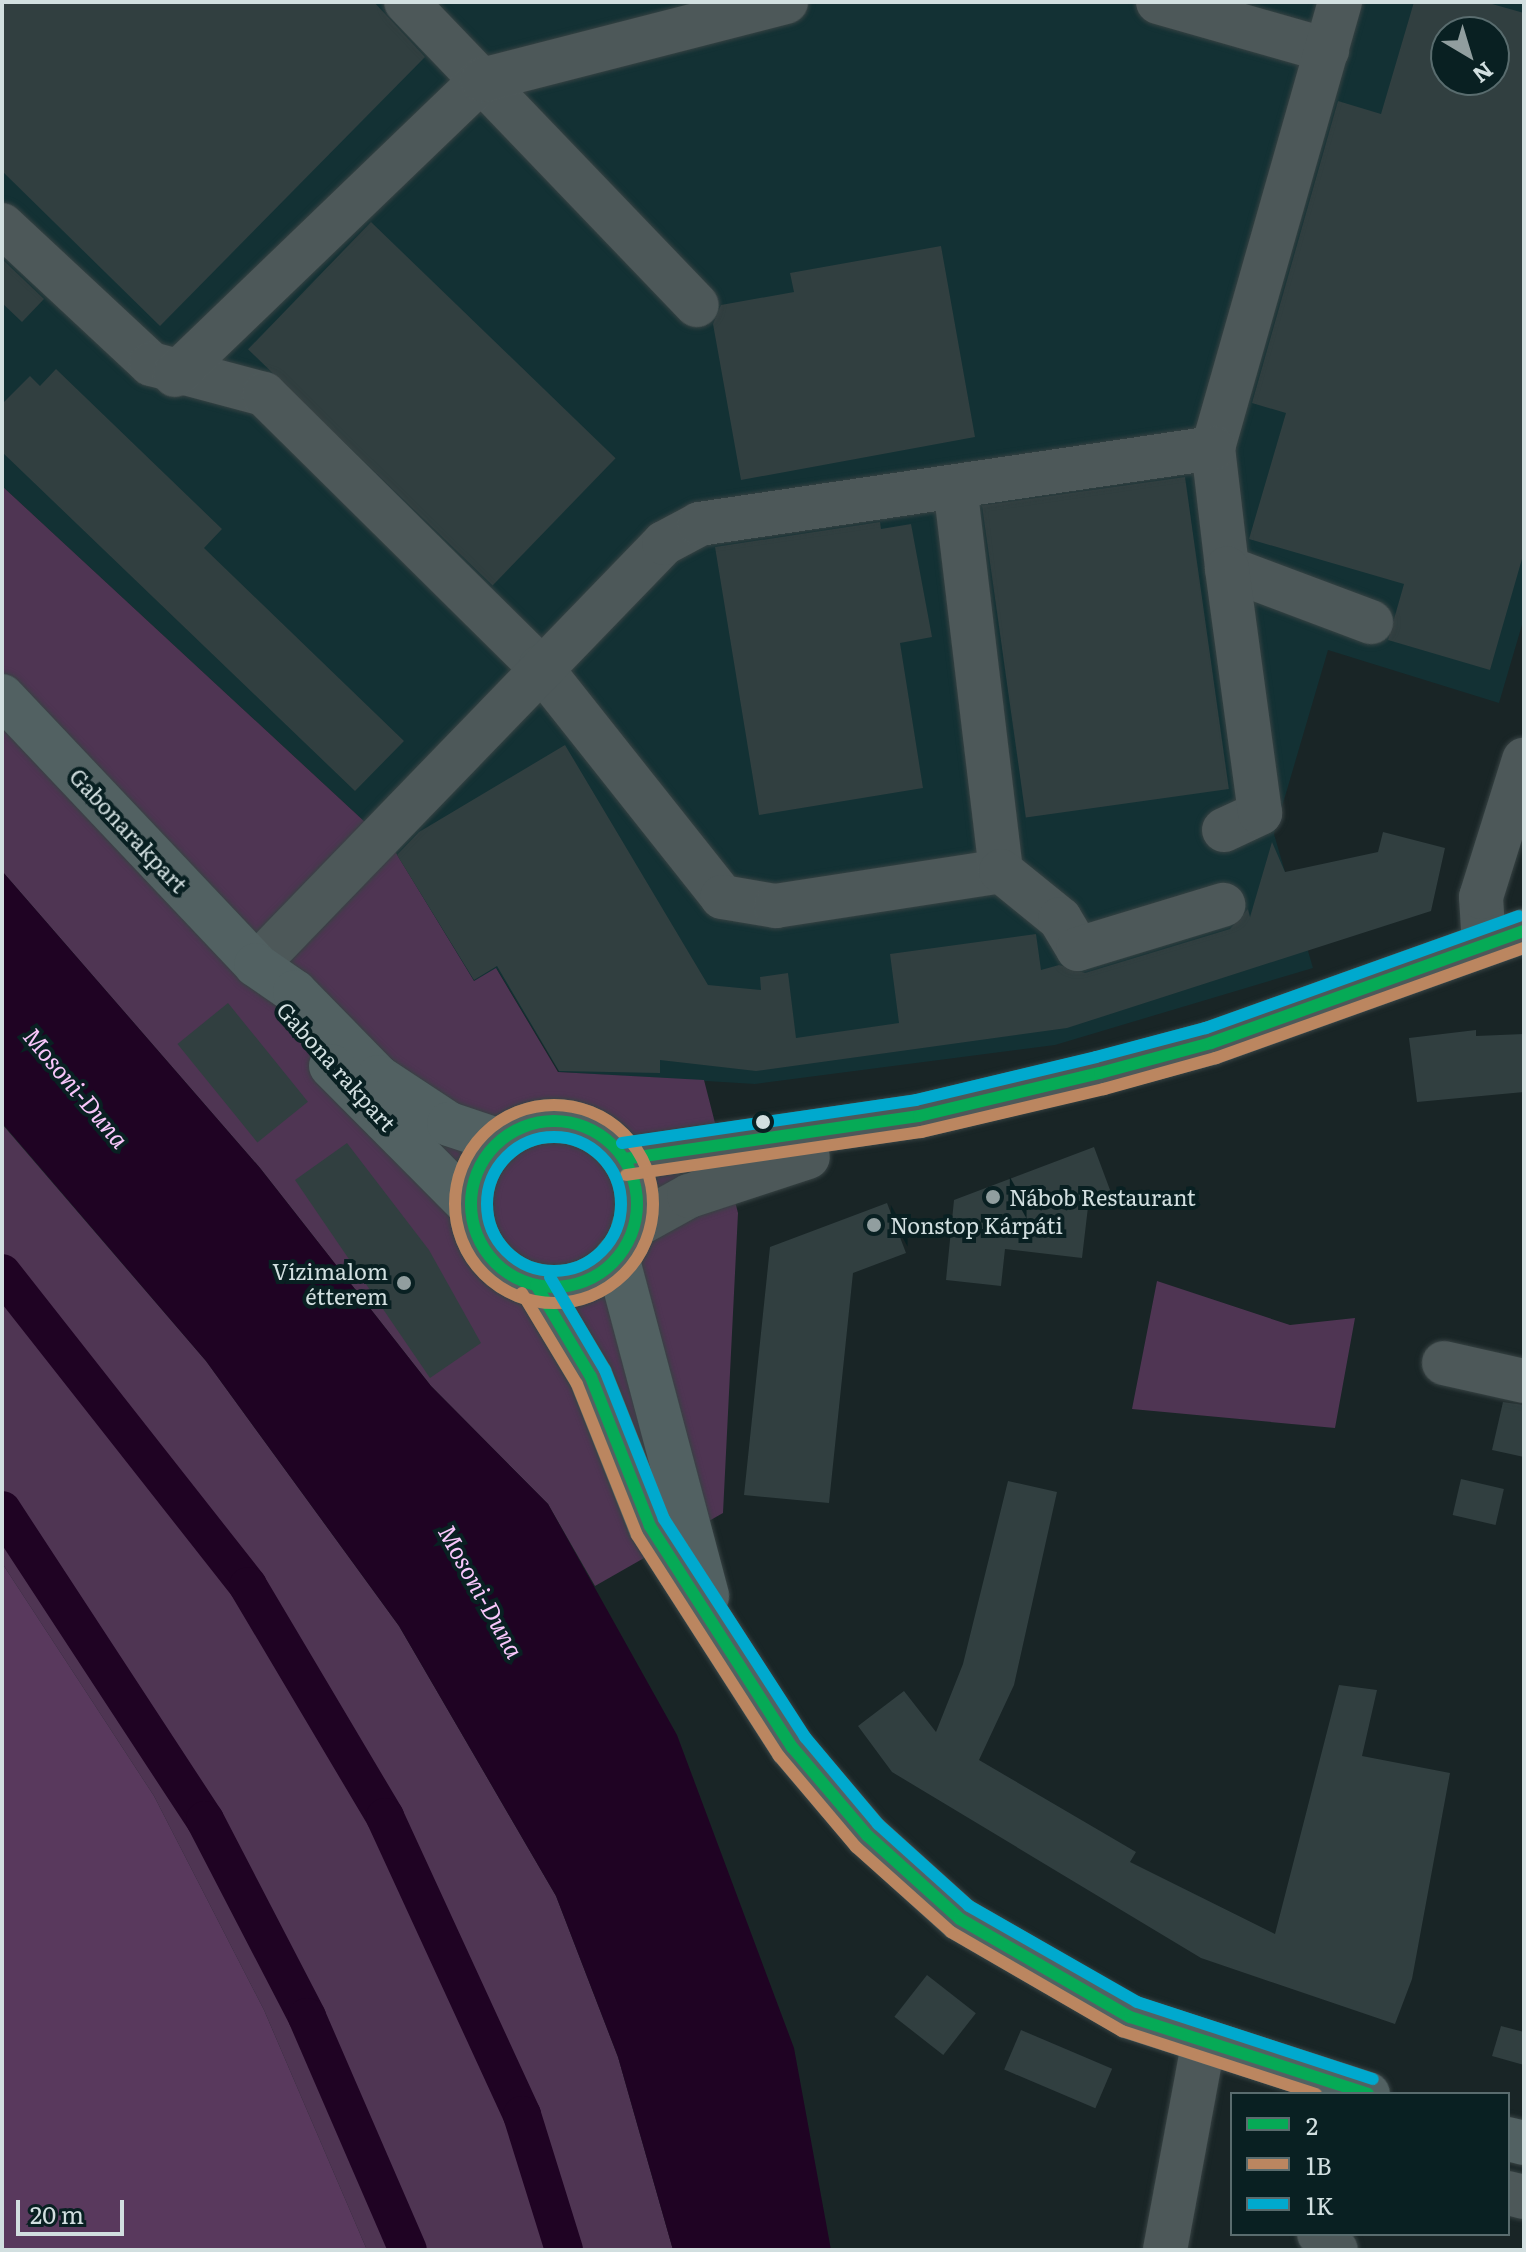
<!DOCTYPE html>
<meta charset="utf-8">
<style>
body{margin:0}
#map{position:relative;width:1526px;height:2252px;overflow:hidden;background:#192526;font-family:Literata,serif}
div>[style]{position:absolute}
.built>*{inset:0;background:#133134}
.green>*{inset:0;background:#4f3553}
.forest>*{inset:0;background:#59395d}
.water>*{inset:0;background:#1f0323}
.canal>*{height:38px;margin:-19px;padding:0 19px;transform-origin:19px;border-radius:19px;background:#1f0323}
.building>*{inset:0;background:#313f40;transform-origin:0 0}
.roads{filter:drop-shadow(0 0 2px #374243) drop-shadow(0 0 2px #374243)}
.minor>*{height:44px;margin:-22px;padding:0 22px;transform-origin:22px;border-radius:22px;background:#4d5859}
.major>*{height:44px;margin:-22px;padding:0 22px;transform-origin:22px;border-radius:22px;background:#526162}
.major>.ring{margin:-22px;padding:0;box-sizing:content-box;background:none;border:44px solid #526162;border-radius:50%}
.bus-1>*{height:12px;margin:-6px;padding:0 6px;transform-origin:6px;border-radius:6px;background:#06aa56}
.bus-1>.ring{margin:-6px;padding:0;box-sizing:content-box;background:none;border:12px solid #06aa56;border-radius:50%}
.bus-2>*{height:12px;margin:-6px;padding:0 6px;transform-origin:6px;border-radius:6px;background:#bb8660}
.bus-2>.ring{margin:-6px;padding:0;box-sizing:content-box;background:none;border:12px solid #bb8660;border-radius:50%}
.bus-3>*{height:12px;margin:-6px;padding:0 6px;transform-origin:6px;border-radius:6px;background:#00a9ce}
.bus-3>.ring{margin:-6px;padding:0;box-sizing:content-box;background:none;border:12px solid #00a9ce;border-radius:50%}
.dots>*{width:22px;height:22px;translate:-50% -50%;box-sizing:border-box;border:4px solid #092022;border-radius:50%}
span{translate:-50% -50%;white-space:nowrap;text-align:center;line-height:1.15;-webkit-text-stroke:8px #092022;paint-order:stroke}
.street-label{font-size:22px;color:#d2dfe0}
.poi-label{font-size:22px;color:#d2dfe0}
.left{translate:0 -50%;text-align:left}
.right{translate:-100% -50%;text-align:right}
.water-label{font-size:24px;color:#f8c6fb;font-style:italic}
.frame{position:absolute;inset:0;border:4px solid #d2dfe0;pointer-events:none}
.legend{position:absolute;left:1230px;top:2092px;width:280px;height:144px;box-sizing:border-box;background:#092022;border:2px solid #596c6e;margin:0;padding:10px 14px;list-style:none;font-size:24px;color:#d2dfe0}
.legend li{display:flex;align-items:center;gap:16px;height:40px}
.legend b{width:40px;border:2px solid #596c6e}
.north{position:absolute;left:1430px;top:16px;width:80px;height:80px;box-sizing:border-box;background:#092022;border:2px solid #596c6e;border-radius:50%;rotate:142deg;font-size:22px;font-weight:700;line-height:32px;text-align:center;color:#d2dfe0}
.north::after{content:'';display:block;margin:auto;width:28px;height:36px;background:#919e9f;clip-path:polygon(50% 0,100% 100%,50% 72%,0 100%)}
.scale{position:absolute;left:16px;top:2200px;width:108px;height:36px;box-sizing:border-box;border:4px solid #d2dfe0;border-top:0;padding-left:10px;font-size:24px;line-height:28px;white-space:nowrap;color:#d2dfe0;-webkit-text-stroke:6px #092022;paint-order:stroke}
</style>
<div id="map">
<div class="built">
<div style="clip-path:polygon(evenodd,2px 2px,1524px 2px,1524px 618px,1499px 703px,1328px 650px,1274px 834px,1313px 968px,1055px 1045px,755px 1084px,559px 1072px,497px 969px,474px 981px,393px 848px,2px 486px,2px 2px,1446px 32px,1494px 32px,1494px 80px,1446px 80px,1446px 32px)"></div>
</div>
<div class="green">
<div style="clip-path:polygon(2px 486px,393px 848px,474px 981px,496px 968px,558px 1072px,704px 1080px,738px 1213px,723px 1513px,595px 1586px,548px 1504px,431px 1386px,260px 1168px,2px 871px)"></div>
<div style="clip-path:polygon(2px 1124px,206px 1361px,399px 1626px,556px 1896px,618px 2057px,673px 2250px,367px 2250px,264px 2010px,154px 1796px,2px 1563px)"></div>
<div style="clip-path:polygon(1157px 1281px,1290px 1325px,1355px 1318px,1335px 1428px,1132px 1409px)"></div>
</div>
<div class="forest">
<div style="clip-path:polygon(2px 1563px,154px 1796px,264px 2010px,367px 2250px,2px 2250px)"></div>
</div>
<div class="water">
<div style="clip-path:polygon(2px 871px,260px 1168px,431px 1386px,548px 1504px,677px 1735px,794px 2048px,831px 2250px,673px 2250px,618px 2057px,556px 1896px,399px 1626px,206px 1361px,2px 1123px)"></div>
</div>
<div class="canal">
<div style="left:2px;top:1273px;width:398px;rotate:51.8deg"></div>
<div style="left:248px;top:1586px;width:269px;rotate:59.3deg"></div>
<div style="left:385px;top:1817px;width:328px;rotate:65.3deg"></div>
<div style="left:522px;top:2115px;width:141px;rotate:72.7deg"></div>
<div style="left:2px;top:1510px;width:371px;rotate:56.8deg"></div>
<div style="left:205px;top:1820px;width:222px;rotate:62.6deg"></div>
<div style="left:307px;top:2017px;width:254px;rotate:66.6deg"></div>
</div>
<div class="building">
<div style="clip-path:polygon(2px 2px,374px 2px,425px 57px,160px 326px,2px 171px)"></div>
<div style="clip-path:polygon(evenodd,1414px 2px,1485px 2px,1524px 13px,1524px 552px,1490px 670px,1388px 640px,1404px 584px,1249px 539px,1286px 413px,1252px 403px,1338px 101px,1381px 114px,1414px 2px,1446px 32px,1494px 32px,1494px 80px,1446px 80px,1446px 32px)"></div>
<div style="left:371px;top:222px;width:340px;height:177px;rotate:44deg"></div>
<div style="clip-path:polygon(941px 246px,975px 437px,741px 480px,713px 324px,721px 305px,794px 292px,790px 273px)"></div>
<div style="clip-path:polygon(2px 259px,44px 299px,22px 322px,2px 303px)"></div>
<div style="clip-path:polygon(56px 369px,222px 529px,204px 548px,404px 741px,355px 791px,2px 452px,2px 404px,30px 376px,40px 386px)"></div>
<div style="left:1185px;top:477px;width:315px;height:205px;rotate:82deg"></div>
<div style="clip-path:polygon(880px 522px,881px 529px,911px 524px,932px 637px,900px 643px,923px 788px,759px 815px,715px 547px)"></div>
<div style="clip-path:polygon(565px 745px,708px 985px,761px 990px,760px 977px,788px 973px,796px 1038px,899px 1023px,890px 954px,1036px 934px,1041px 970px,1059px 965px,1085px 973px,1230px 929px,1248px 909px,1250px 917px,1272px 842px,1285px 872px,1378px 852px,1383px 832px,1445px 848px,1431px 911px,1067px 1028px,756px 1071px,660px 1060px,660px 1073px,559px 1071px,497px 966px,474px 980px,397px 855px,419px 832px)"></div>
<div style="left:228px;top:1003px;width:127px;height:65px;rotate:51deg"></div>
<div style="clip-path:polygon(1476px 1030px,1476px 1036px,1524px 1034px,1524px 1092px,1417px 1102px,1409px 1038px)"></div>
<div style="clip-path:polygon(347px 1143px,429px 1250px,481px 1343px,430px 1378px,295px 1180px)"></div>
<div style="clip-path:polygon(1094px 1147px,1113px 1198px,1088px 1207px,1082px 1258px,1005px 1249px,1001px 1286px,946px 1280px,954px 1200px)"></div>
<div style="clip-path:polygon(887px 1203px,906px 1253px,853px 1273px,829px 1503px,744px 1495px,770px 1247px)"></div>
<div style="clip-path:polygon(1503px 1402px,1524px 1405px,1524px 1457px,1492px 1450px)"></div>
<div style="left:1461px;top:1479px;width:44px;height:37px;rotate:13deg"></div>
<div style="clip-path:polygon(1008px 1481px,1057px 1492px,1014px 1685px,979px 1760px,1136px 1852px,1130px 1862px,1275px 1934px,1339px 1685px,1377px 1690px,1362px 1756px,1450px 1773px,1412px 1979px,1395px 2024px,1201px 1958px,892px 1772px,858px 1726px,904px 1691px,936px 1732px,963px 1664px)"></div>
<div style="left:927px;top:1975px;width:62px;height:53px;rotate:38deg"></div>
<div style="clip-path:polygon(1501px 2026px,1524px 2032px,1524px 2065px,1492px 2056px)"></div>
<div style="left:1021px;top:2030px;width:99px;height:43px;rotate:23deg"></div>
</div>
<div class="roads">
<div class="minor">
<div style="left:406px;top:2px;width:420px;rotate:46.2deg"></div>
<div style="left:1158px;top:2px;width:176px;rotate:15.9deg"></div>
<div style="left:1340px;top:2px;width:464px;rotate:105.9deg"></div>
<div style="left:1213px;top:448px;width:121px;rotate:83.3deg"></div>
<div style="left:1227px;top:568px;width:154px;rotate:20.6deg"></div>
<div style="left:2px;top:225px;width:204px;rotate:43deg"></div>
<div style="left:151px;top:364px;width:117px;rotate:14.9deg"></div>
<div style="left:264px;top:394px;width:388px;rotate:44.7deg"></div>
<div style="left:540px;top:667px;width:293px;rotate:51.6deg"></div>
<div style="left:722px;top:897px;width:55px;rotate:9.5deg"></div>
<div style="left:776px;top:906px;width:228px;rotate:-8.8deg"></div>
<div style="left:1001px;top:871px;width:386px;rotate:-96.8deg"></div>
<div style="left:175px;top:375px;width:426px;rotate:-43.9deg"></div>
<div style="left:482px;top:80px;width:314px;rotate:-14.4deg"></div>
<div style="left:1224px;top:830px;width:40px;rotate:-25deg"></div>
<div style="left:1260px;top:813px;width:247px;rotate:-97.7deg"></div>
<div style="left:1001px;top:871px;width:76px;rotate:39.1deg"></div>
<div style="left:1060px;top:919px;width:35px;rotate:59deg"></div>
<div style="left:1078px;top:949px;width:152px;rotate:-16.9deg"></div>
<div style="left:1484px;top:945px;width:48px;rotate:-93.6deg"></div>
<div style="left:1481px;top:897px;width:144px;rotate:-72.6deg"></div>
<div style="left:256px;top:965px;width:587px;rotate:-45.97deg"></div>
<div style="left:664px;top:543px;width:40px;rotate:-28deg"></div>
<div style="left:699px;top:524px;width:520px;rotate:-8.41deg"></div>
<div style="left:624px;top:1159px;width:298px;rotate:-8.3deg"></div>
<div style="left:919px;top:1116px;width:186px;rotate:-13.4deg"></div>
<div style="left:1100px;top:1073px;width:115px;rotate:-15.1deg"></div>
<div style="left:1211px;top:1043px;width:332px;rotate:-19.7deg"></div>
<div style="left:633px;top:1227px;width:64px;rotate:-29deg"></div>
<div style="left:689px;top:1196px;width:125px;rotate:-18.1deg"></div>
<div style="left:1444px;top:1363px;width:82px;rotate:12.7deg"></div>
<div style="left:1508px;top:2193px;width:16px;rotate:14deg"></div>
<div style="left:1319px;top:2234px;width:23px;rotate:43deg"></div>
<div style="left:1165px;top:2250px;width:208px;rotate:-79.5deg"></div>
</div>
<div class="major">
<div style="left:2px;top:696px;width:370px;rotate:46.6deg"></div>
<div style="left:256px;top:965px;width:47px;rotate:34.7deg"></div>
<div style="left:295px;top:992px;width:119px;rotate:45.7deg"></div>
<div style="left:378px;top:1077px;width:85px;rotate:33.5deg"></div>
<div style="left:449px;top:1124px;width:54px;rotate:18.4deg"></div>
<div style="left:331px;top:1066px;width:199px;rotate:45.2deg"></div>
<div class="ring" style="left:471px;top:1121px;width:122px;height:122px"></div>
<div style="left:617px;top:1257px;width:351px;rotate:75.1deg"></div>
<div style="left:536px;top:1285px;width:107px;rotate:59.1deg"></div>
<div style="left:591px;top:1377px;width:160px;rotate:68.4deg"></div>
<div style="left:650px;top:1526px;width:263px;rotate:57.3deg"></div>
<div style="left:792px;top:1747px;width:116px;rotate:49.6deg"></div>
<div style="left:867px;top:1835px;width:125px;rotate:42.1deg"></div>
<div style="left:960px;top:1919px;width:196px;rotate:30deg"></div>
<div style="left:1130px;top:2017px;width:250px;rotate:17.9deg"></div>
<div style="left:1508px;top:2139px;width:16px;rotate:14deg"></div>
</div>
</div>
<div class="bus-1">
<div class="ring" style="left:471px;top:1121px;width:154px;height:154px"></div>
<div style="left:624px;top:1159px;width:298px;rotate:-8.3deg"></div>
<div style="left:919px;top:1116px;width:186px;rotate:-13.4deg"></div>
<div style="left:1100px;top:1073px;width:115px;rotate:-15.1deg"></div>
<div style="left:1211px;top:1043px;width:332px;rotate:-19.7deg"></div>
<div style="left:536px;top:1285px;width:107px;rotate:59.1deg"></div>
<div style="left:591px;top:1377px;width:160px;rotate:68.4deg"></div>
<div style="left:650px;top:1526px;width:263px;rotate:57.3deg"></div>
<div style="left:792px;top:1747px;width:116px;rotate:49.6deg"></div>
<div style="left:867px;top:1835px;width:125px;rotate:42.1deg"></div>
<div style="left:960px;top:1919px;width:196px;rotate:30deg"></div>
<div style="left:1130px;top:2017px;width:250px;rotate:17.9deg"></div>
</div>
<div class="bus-2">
<div class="ring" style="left:455px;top:1105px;width:186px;height:186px"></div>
<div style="left:626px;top:1175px;width:298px;rotate:-8.3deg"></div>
<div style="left:921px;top:1132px;width:188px;rotate:-13.2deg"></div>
<div style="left:1104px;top:1089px;width:116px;rotate:-15.5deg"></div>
<div style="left:1216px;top:1058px;width:327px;rotate:-19.7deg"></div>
<div style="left:522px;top:1293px;width:106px;rotate:58.9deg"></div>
<div style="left:577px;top:1384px;width:162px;rotate:68.3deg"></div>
<div style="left:637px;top:1535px;width:263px;rotate:57.3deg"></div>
<div style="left:779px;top:1756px;width:119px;rotate:49.8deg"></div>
<div style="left:856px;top:1847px;width:127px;rotate:41.8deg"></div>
<div style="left:951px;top:1932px;width:198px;rotate:30.1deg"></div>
<div style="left:1122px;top:2031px;width:204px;rotate:18deg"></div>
</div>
<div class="bus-3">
<div class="ring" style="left:487px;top:1137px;width:122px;height:122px"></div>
<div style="left:622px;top:1143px;width:297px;rotate:-8.3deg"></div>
<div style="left:916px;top:1100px;width:185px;rotate:-13.4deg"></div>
<div style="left:1096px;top:1057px;width:114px;rotate:-14.8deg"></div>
<div style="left:1206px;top:1028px;width:332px;rotate:-19.7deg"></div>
<div style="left:550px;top:1277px;width:108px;rotate:59.4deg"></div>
<div style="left:605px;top:1370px;width:160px;rotate:68.4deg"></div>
<div style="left:664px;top:1519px;width:260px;rotate:57.1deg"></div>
<div style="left:805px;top:1737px;width:114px;rotate:50deg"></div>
<div style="left:878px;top:1824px;width:122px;rotate:42deg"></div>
<div style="left:969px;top:1906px;width:193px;rotate:29.7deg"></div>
<div style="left:1137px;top:2002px;width:248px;rotate:18.1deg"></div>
</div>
<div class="dots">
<div style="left:763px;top:1122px;background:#d2dfe0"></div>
<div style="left:993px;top:1197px;background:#919e9f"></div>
<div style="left:874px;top:1225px;background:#919e9f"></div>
<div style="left:404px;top:1283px;background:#919e9f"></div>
</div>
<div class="street-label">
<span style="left:129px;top:830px;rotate:47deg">Gabonarakpart</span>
<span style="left:337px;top:1066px;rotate:48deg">Gabona rakpart</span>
</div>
<div class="poi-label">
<span class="left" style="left:1009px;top:1197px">Nábob Restaurant</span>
<span class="left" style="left:890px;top:1225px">Nonstop Kárpáti</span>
<span class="right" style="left:388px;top:1283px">Vízimalom<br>étterem</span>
</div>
<div class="water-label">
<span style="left:77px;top:1087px;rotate:50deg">Mosoni-Duna</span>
<span style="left:482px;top:1591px;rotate:61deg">Mosoni-Duna</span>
</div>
<div class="frame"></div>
<ul class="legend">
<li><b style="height:10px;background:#06aa56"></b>2</li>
<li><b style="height:10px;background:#bb8660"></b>1B</li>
<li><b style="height:10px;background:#00a9ce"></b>1K</li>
</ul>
<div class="north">N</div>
<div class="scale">20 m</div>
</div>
